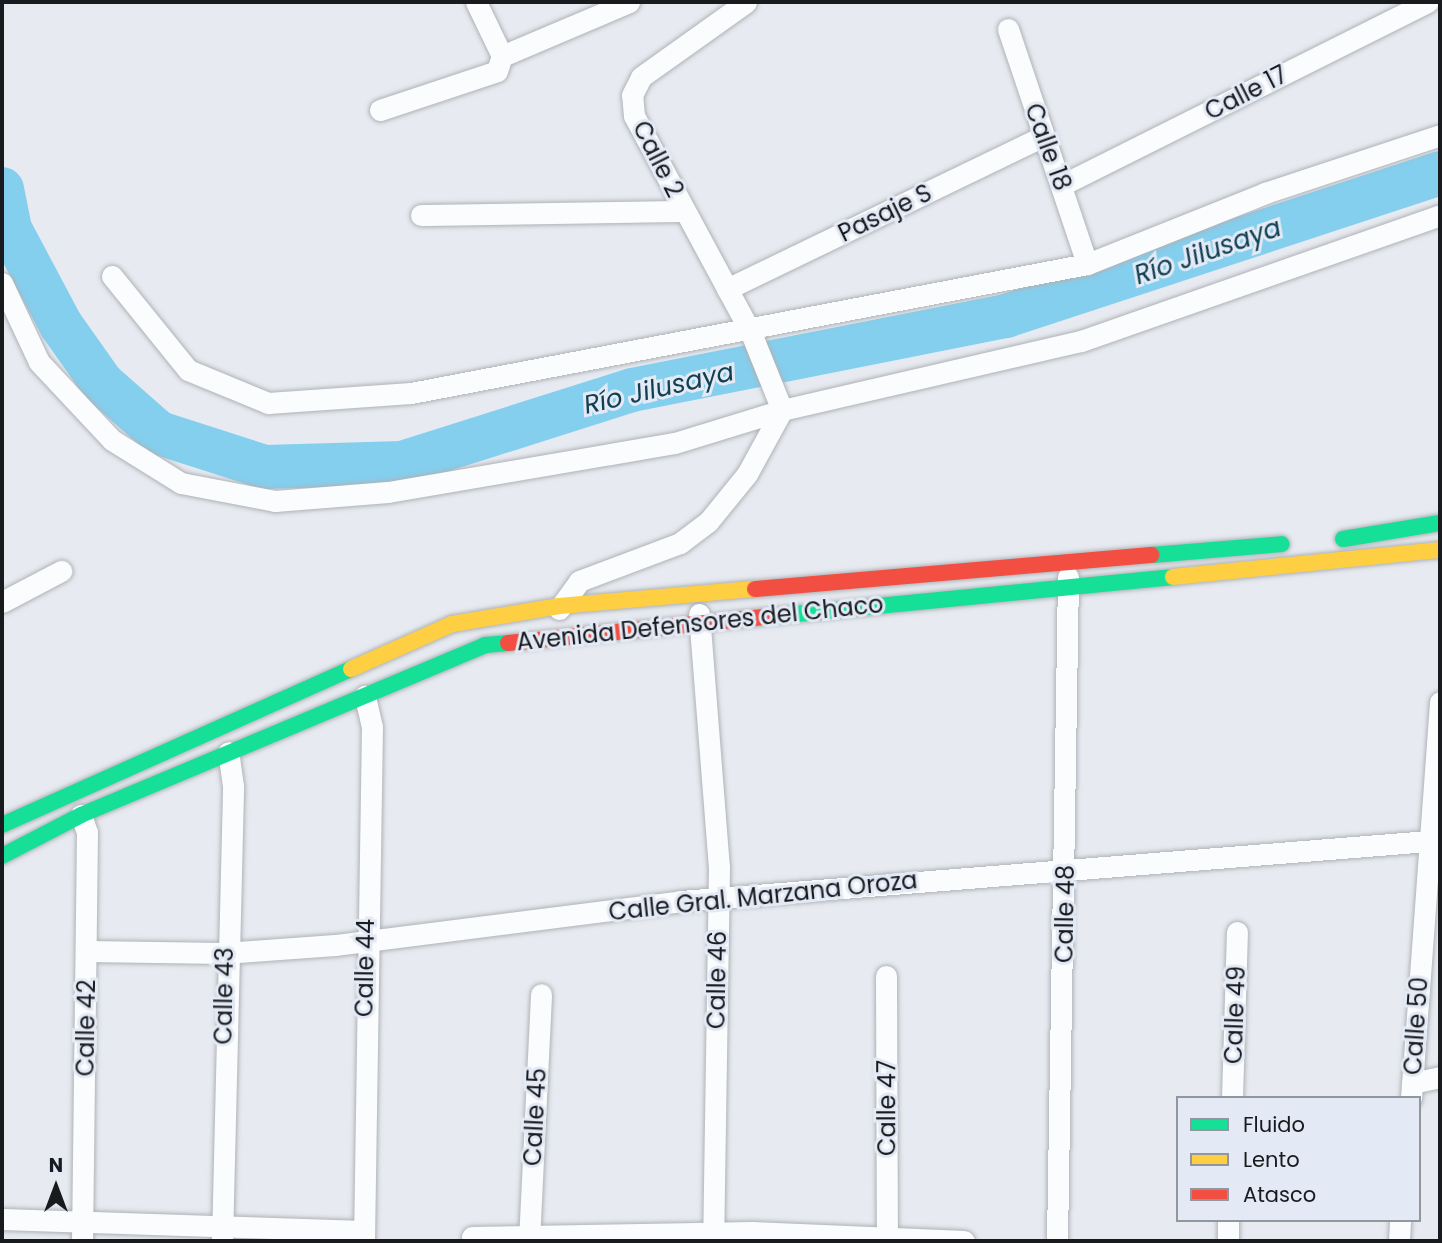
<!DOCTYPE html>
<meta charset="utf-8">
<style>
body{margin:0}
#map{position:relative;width:1442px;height:1243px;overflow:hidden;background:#e7ebf1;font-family:Poppins,sans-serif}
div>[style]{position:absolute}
.river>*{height:44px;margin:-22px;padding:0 22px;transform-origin:22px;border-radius:22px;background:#84cfee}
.roads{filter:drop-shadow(0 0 2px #afb2b6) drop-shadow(0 0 2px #afb2b6)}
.street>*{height:21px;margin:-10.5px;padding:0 10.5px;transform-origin:10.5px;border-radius:10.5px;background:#fbfcfd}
.fast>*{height:16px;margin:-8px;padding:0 8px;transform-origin:8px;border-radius:8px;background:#16e098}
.slow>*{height:16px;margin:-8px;padding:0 8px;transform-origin:8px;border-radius:8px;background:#ffcf43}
.jam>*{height:16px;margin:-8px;padding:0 8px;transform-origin:8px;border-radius:8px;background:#f24e42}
span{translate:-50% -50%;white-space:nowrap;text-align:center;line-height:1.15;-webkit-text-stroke:6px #e3eaf5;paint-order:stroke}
.street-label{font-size:24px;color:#181a1e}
.water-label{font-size:26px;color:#114052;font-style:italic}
.frame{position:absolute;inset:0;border:4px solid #181a1e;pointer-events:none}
.legend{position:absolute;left:1176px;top:1096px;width:245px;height:126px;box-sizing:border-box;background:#e3eaf5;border:2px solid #92979f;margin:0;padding:9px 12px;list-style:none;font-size:21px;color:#181a1e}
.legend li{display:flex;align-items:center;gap:14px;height:35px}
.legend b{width:35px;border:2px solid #92979f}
.north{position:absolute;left:21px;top:1152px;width:70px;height:70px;-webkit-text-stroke:5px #e3eaf5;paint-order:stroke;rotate:0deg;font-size:19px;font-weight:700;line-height:28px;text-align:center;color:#181a1e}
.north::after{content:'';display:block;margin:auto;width:24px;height:32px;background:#181a1e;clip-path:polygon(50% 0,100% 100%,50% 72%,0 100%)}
</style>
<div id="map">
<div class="river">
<div style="left:2px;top:189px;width:41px;rotate:78.7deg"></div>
<div style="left:10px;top:229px;width:109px;rotate:62deg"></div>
<div style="left:61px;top:325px;width:71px;rotate:54.7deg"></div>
<div style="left:102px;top:383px;width:76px;rotate:41.3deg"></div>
<div style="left:159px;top:433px;width:111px;rotate:17.8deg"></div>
<div style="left:265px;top:467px;width:137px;rotate:-1.7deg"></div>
<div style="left:402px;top:463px;width:241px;rotate:-17.6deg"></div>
<div style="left:632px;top:390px;width:381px;rotate:-11.2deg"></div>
<div style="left:1006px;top:316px;width:457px;rotate:-18.2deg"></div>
</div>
<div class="roads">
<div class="street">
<div style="left:476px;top:2px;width:60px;rotate:64.3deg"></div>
<div style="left:1008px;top:29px;width:248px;rotate:71.4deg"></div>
<div style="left:380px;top:110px;width:123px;rotate:-18.4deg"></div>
<div style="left:497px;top:71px;width:16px;rotate:-72deg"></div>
<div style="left:502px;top:56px;width:138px;rotate:-23deg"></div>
<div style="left:1064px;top:184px;width:407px;rotate:-26.6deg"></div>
<div style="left:421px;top:215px;width:263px;rotate:-0.9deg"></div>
<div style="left:112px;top:276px;width:121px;rotate:51deg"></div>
<div style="left:188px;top:370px;width:87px;rotate:22.4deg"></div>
<div style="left:268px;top:403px;width:143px;rotate:-4deg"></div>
<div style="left:411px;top:393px;width:688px;rotate:-10.8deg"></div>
<div style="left:1087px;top:264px;width:192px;rotate:-21.7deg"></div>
<div style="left:1265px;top:193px;width:184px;rotate:-18.3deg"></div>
<div style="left:2px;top:283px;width:87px;rotate:64.9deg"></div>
<div style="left:39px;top:362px;width:107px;rotate:46.9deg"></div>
<div style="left:112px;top:440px;width:81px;rotate:31.9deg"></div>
<div style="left:181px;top:483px;width:96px;rotate:10.8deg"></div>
<div style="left:275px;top:501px;width:113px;rotate:-4.6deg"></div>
<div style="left:388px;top:492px;width:291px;rotate:-9.7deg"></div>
<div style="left:675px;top:443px;width:112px;rotate:-17.1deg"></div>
<div style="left:782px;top:410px;width:307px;rotate:-13deg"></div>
<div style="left:1081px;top:341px;width:380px;rotate:-19.3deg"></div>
<div style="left:727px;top:289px;width:350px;rotate:-25.8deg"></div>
<div style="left:2px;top:602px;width:67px;rotate:-27.7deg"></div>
<div style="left:559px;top:609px;width:34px;rotate:-54deg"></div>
<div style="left:579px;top:581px;width:108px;rotate:-20.6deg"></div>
<div style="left:680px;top:543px;width:35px;rotate:-37deg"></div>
<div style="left:708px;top:522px;width:62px;rotate:-50.9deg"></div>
<div style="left:747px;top:474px;width:73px;rotate:-61.3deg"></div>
<div style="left:782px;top:410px;width:83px;rotate:-111.9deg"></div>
<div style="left:751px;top:333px;width:247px;rotate:-118.3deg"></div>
<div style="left:634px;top:116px;width:21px;rotate:-95deg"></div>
<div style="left:632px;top:95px;width:20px;rotate:-63deg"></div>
<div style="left:641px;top:77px;width:129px;rotate:-35.5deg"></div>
<div style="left:699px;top:614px;width:254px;rotate:85.5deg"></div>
<div style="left:719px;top:867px;width:374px;rotate:90.9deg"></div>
<div style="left:81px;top:815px;width:18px;rotate:71deg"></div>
<div style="left:87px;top:832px;width:409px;rotate:90.7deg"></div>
<div style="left:87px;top:951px;width:137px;rotate:0.8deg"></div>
<div style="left:224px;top:953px;width:111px;rotate:-4.1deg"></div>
<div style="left:335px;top:945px;width:349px;rotate:-7.2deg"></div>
<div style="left:681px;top:901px;width:761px;rotate:-4.59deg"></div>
<div style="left:886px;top:976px;width:265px;rotate:89.8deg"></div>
<div style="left:1412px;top:1083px;width:29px;rotate:-12deg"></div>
<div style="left:1232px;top:1098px;width:166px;rotate:-88.3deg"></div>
<div style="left:1411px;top:1098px;width:397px;rotate:-85.8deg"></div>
<div style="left:2px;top:1219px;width:362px;rotate:1.9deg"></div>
<div style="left:472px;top:1237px;width:280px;rotate:-1deg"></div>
<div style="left:752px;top:1232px;width:212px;rotate:2.4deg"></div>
<div style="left:222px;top:1241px;width:455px;rotate:-88.6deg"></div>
<div style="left:233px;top:786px;width:34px;rotate:-98deg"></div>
<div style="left:364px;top:1241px;width:514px;rotate:-89.11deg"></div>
<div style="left:372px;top:727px;width:32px;rotate:-103deg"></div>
<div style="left:529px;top:1241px;width:247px;rotate:-87.2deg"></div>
<div style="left:1057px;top:1241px;width:664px;rotate:-89.05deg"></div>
<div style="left:1228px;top:1241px;width:21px;rotate:-90deg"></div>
<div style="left:1399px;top:1241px;width:21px;rotate:-87deg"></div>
</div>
<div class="fast">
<div style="left:1343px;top:539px;width:98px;rotate:-9.4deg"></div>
<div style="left:1152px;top:555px;width:130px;rotate:-4.8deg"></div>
<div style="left:776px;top:616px;width:399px;rotate:-5.6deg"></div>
<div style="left:2px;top:825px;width:382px;rotate:-24.1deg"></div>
<div style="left:2px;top:856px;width:89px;rotate:-27.4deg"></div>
<div style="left:81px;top:815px;width:438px;rotate:-22.8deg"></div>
<div style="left:485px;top:645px;width:23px;rotate:-5deg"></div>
</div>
<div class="slow">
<div style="left:1173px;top:577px;width:268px;rotate:-5.8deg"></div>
<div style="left:351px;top:669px;width:111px;rotate:-24deg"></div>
<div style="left:452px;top:624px;width:109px;rotate:-9.5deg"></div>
<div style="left:559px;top:606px;width:197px;rotate:-5deg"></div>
</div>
<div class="jam">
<div style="left:755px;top:589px;width:398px;rotate:-4.9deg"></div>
<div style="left:508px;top:643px;width:269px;rotate:-5.8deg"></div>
</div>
</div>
<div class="street-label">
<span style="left:1246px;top:93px;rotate:-27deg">Calle 17</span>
<span style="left:1048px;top:147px;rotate:70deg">Calle 18</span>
<span style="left:658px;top:159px;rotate:63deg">Calle 2</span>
<span style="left:885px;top:213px;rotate:-26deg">Pasaje S</span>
<span style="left:700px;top:623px;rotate:-6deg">Avenida Defensores del Chaco</span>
<span style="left:763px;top:896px;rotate:-6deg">Calle Gral. Marzana Oroza</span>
<span style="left:1065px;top:914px;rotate:-89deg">Calle 48</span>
<span style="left:365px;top:968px;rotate:-89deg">Calle 44</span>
<span style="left:717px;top:980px;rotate:-89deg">Calle 46</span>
<span style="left:224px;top:996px;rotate:-89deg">Calle 43</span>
<span style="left:1235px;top:1015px;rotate:-88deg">Calle 49</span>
<span style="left:1416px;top:1026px;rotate:-86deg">Calle 50</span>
<span style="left:86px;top:1028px;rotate:-89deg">Calle 42</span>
<span style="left:887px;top:1108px;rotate:-90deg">Calle 47</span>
<span style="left:535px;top:1117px;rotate:-87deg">Calle 45</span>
</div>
<div class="water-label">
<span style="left:1208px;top:252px;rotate:-19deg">Río Jilusaya</span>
<span style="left:659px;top:389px;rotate:-13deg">Río Jilusaya</span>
</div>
<div class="frame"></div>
<ul class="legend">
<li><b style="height:9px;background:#16e098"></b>Fluido</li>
<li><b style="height:9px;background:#ffcf43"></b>Lento</li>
<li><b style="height:9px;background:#f24e42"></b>Atasco</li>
</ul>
<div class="north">N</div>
</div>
